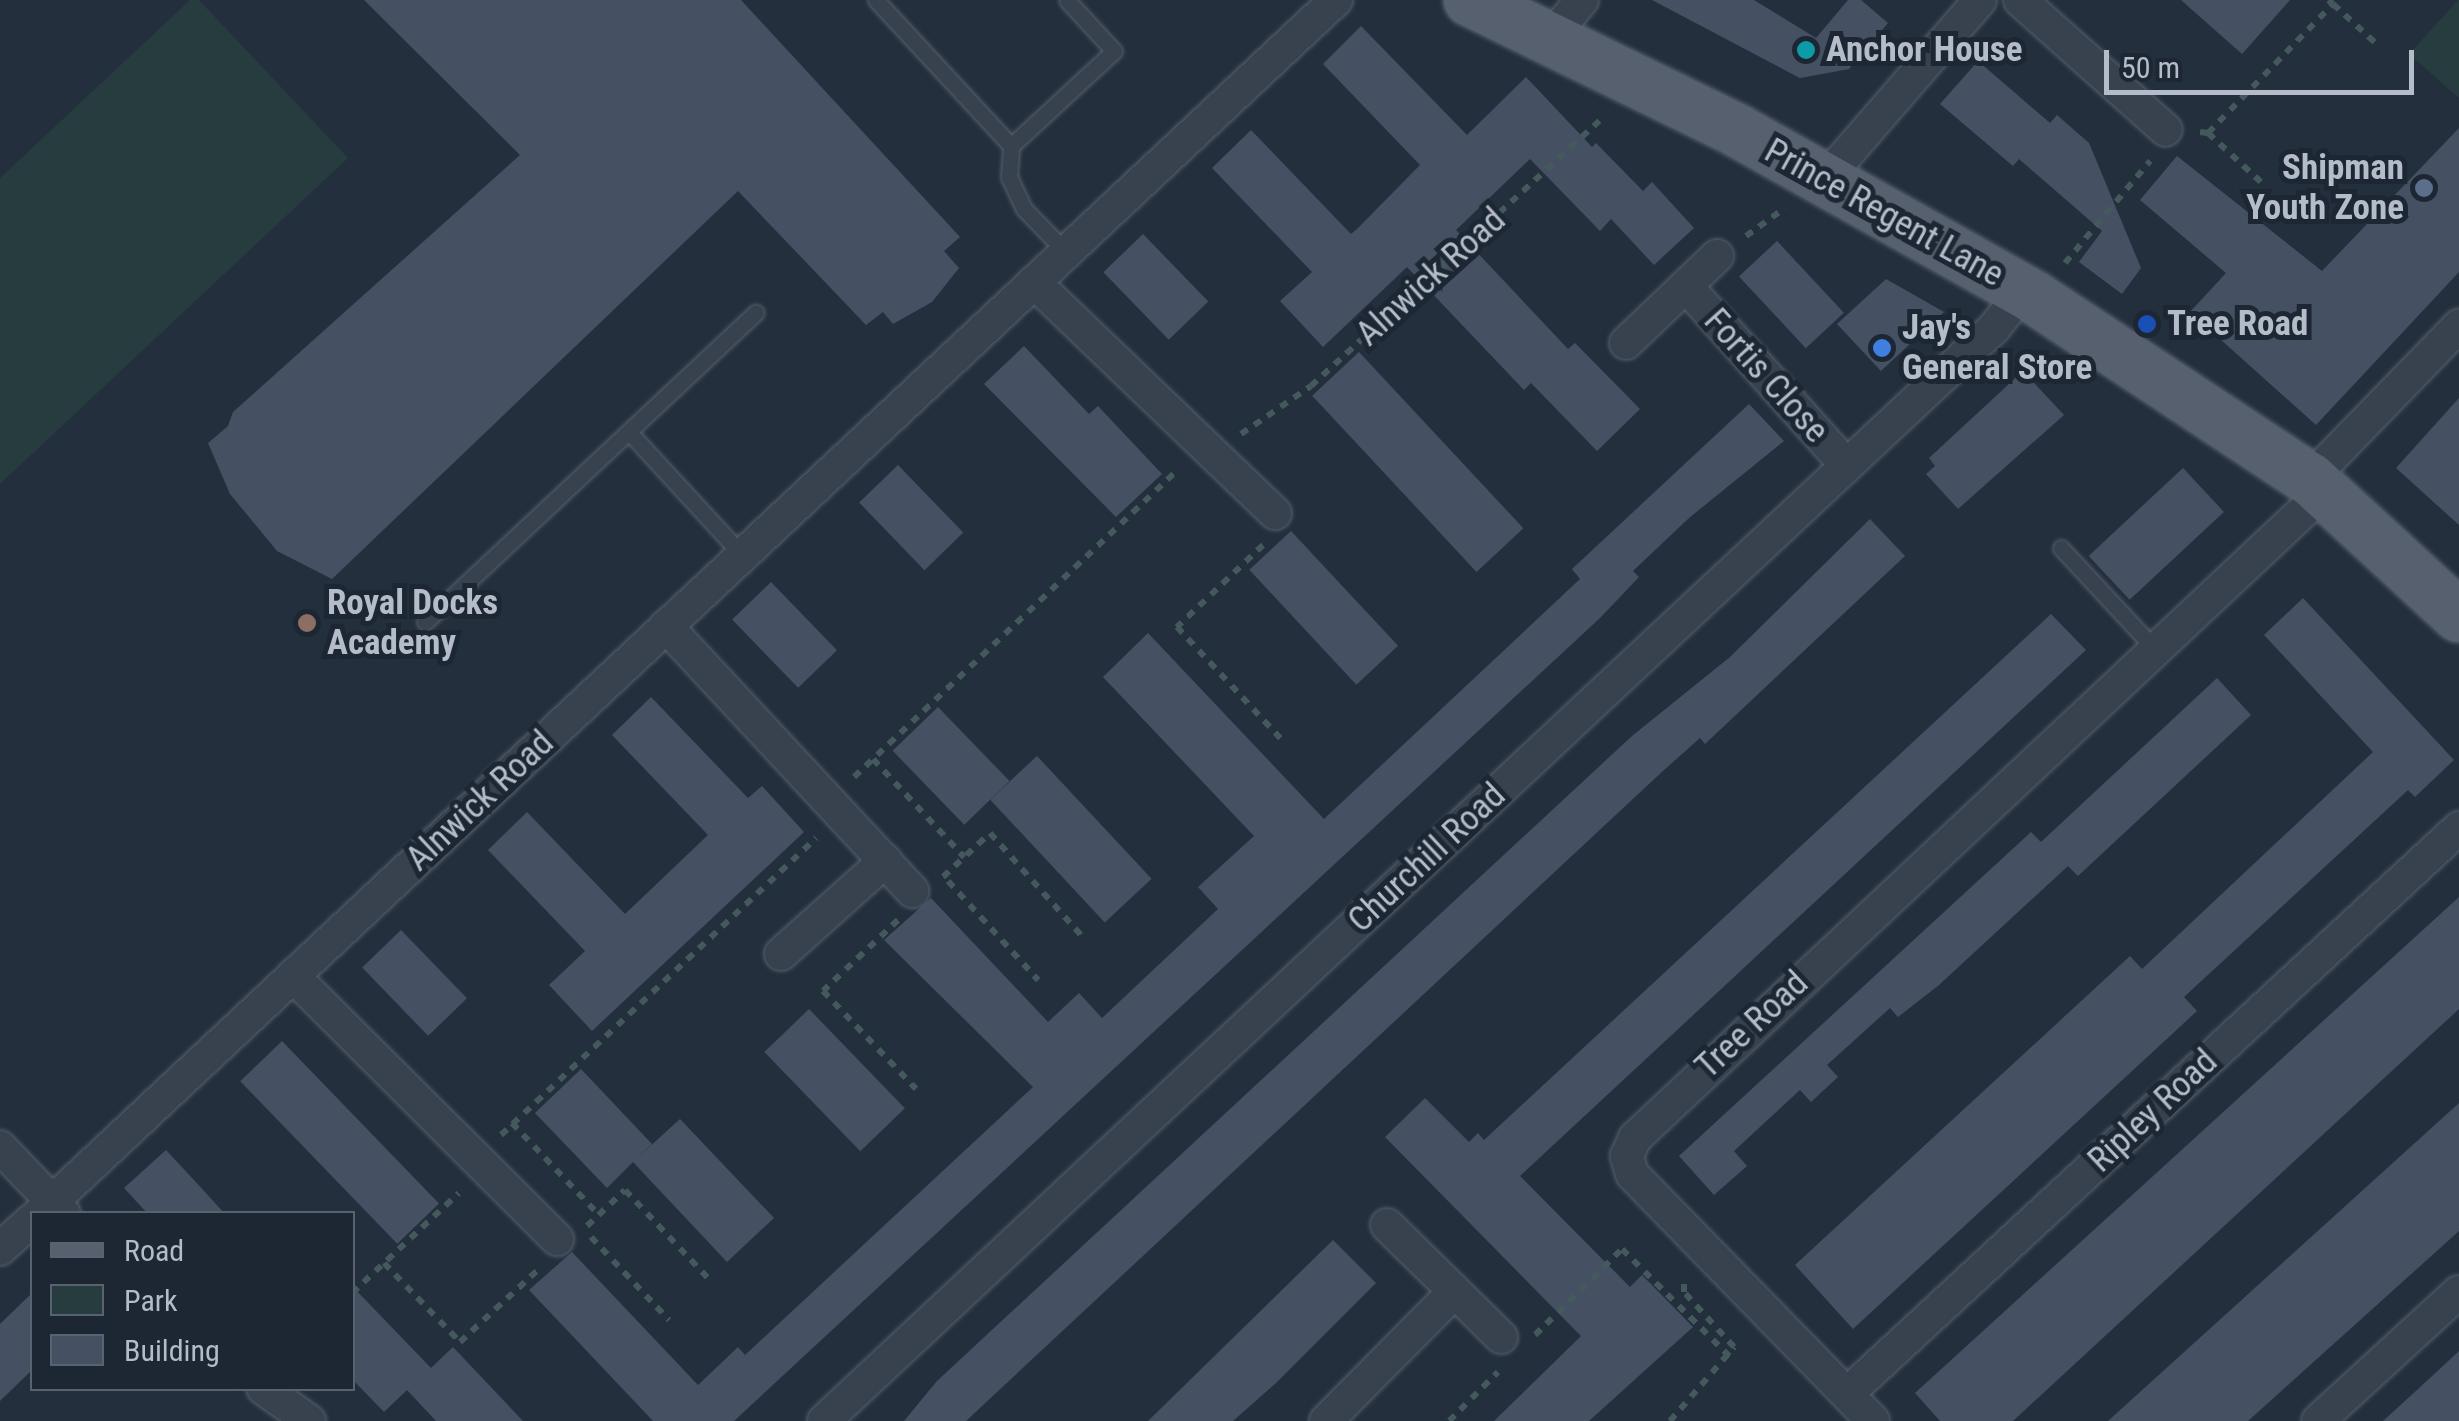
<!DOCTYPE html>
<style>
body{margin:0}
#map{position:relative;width:2459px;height:1421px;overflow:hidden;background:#242f3e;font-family:"Roboto Condensed",sans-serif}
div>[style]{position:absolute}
.green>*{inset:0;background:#263c3f}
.building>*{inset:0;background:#455162;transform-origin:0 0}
.path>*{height:6px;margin-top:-3px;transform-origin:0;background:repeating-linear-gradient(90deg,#44595c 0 8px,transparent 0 16px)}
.roads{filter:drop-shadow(0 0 2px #565f6c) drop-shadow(0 0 2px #565f6c)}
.service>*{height:15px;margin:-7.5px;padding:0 7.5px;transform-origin:7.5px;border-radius:7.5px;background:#38414e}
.minor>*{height:32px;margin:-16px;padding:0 16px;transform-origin:16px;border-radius:16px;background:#38414e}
.primary>*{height:52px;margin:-26px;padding:0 26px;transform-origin:26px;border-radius:26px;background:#56606e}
.dots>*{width:28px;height:28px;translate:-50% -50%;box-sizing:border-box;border:5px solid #1d2633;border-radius:50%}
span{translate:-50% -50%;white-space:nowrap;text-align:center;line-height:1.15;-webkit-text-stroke:10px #1d2633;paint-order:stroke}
.poi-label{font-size:35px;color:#b4bcc9;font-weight:700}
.left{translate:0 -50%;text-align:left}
.right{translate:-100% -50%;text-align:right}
.street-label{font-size:35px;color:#b4bcc9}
.legend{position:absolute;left:30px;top:1211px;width:325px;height:180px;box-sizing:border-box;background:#1d2633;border:2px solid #59626f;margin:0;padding:12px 18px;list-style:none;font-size:30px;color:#b4bcc9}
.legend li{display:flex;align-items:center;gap:20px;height:50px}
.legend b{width:50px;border:2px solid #59626f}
.scale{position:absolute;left:2104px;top:50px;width:310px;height:45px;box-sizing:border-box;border:5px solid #b4bcc9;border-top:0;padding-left:12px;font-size:30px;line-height:35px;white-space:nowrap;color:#b4bcc9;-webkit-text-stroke:8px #1d2633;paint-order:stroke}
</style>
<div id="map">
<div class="green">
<div style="clip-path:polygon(190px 0,199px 0,348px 158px,0 484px,0 178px)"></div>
<div style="clip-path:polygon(2458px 0,2459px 0,2459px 98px,2409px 54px)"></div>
</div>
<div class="building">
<div style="clip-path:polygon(364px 0,741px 0,960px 237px,944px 251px,959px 268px,932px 302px,893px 324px,883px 312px,866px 325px,738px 191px,332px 579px,277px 551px,230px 494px,208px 443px,228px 426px,233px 412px,520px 155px)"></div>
<div style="clip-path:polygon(1652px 0,1754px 0,1816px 38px,1848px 0,1861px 0,1888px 23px,1849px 69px,1800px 78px)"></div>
<div style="clip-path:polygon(2181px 0,2290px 0,2242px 54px)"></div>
<div style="clip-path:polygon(1361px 26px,1467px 135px,1526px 77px,1592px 147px,1596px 143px,1643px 191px,1652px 182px,1694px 228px,1654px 265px,1611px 219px,1600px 231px,1530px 159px,1456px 230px,1568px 349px,1575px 343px,1640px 409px,1597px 451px,1531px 383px,1524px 390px,1407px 267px,1323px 347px,1280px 301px,1312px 272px,1212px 168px,1251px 130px,1351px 234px,1357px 229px,1420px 165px,1323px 64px)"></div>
<div style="clip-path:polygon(1978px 61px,2050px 123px,2057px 115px,2089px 143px,2141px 268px,2122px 294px,2079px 262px,2102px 231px,2019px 159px,2013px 166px,1940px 104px)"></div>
<div style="clip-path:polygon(2459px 128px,2459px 272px,2316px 425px,2190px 312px,2226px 273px,2140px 200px,2177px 156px,2322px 271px)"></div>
<div style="left:1143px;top:234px;width:94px;height:55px;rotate:46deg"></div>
<div style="left:1777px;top:241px;width:98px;height:52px;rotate:47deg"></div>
<div style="clip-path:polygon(1886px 279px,1944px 312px,1881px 371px,1837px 324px)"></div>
<div style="clip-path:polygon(1024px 346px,1089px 414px,1098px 406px,1162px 474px,1116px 517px,984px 384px)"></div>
<div style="left:1359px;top:352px;width:241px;height:64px;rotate:47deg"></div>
<div style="clip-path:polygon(2023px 371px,2064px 415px,1958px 509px,1926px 474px,1935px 466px,1929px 458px)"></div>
<div style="clip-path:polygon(2459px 398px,2459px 525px,2396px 468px)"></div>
<div style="clip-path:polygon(1749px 404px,1784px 441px,1689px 518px,1633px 571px,1639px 577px,1600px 618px,734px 1421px,653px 1421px,529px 1290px,572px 1252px,698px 1385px,738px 1347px,745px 1355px,1033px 1087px,884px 940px,931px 898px,1048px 1022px,1079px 993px,1102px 1018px,1218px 909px,1198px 887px,1254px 836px,1103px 677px,1148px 633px,1324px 819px,1580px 579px,1572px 569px)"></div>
<div style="left:898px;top:465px;width:94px;height:54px;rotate:46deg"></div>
<div style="left:2183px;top:468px;width:60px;height:129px;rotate:47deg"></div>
<div style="clip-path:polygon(1870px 519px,1905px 556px,1772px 681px,1705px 744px,1700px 738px,1664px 770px,966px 1421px,904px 1421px,937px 1381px,1632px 736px,1730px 657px)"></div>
<div style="left:1291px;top:531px;width:157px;height:57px;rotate:47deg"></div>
<div style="left:771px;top:582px;width:95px;height:54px;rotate:46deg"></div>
<div style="clip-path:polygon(2303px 598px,2454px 760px,2415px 797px,2408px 790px,2184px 997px,2197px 1011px,1853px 1329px,1795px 1265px,2130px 956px,2142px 969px,2373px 752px,2264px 635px)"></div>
<div style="clip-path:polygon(2051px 614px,2086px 650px,1520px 1176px,1630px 1287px,1642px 1275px,1693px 1327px,1589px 1421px,1494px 1421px,1581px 1336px,1385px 1137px,1425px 1098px,1469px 1142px,1478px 1133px,1484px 1140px)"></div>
<div style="clip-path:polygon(2217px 678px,2251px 715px,2078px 876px,2068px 866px,1939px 985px,1898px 1017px,1890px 1008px,1827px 1065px,1838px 1077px,1811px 1102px,1800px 1090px,1734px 1151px,1747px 1166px,1714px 1195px,1679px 1156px,2031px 832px,2041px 842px)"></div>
<div style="clip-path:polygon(651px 697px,748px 798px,762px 786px,804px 832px,592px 1031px,549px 985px,585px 951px,488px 850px,527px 812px,625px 914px,708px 835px,612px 735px)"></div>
<div style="left:938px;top:707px;width:103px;height:63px;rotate:46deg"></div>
<div style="left:1037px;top:756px;width:168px;height:64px;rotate:47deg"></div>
<div style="clip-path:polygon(2459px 897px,2459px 1009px,2013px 1421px,1940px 1421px,1915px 1393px)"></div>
<div style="left:401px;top:930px;width:95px;height:54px;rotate:46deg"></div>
<div style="left:809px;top:1009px;width:138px;height:62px;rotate:46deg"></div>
<div style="left:282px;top:1041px;width:226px;height:58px;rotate:46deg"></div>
<div style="clip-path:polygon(581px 1069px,652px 1144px,635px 1160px,680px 1119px,774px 1218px,727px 1262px,633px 1162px,607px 1188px,535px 1113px)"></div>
<div style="clip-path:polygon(2459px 1103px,2459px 1231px,2248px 1421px,2108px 1421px)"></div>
<div style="clip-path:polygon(166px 1150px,194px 1180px,225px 1214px,148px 1214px,124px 1188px)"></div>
<div style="clip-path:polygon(1333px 1240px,1376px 1283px,1276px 1383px,1233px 1421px,1148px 1421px)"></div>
<div style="clip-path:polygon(352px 1286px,431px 1368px,453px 1347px,523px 1421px,436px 1421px,407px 1390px,384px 1412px,352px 1379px)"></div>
<div style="clip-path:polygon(32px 1293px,32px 1370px,0 1401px,0 1324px)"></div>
<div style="clip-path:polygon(2459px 1351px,2459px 1421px,2383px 1421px,2417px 1390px)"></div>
</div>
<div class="path">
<div style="left:2333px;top:4px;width:64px;rotate:42.5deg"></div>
<div style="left:2200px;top:132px;width:8px;rotate:7deg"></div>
<div style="left:2208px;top:133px;width:180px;rotate:-45.9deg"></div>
<div style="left:2333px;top:4px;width:6px;rotate:-141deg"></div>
<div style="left:2208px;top:133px;width:74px;rotate:42.8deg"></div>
<div style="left:1746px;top:236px;width:48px;rotate:-35.7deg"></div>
<div style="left:2065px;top:263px;width:133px;rotate:-50.2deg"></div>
<div style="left:1241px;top:434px;width:85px;rotate:-34.4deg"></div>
<div style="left:1311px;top:386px;width:398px;rotate:-42.6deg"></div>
<div style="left:1263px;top:545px;width:119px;rotate:136.4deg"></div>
<div style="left:1177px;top:627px;width:156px;rotate:47.1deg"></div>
<div style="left:873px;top:759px;width:134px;rotate:47.1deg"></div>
<div style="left:854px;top:777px;width:447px;rotate:-43.5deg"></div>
<div style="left:943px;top:877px;width:64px;rotate:-43.1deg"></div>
<div style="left:990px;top:833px;width:137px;rotate:48.3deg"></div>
<div style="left:948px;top:881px;width:134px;rotate:47.7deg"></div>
<div style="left:898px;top:920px;width:103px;rotate:136.6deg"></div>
<div style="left:823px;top:991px;width:135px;rotate:46.5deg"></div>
<div style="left:512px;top:1123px;width:127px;rotate:46.6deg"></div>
<div style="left:501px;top:1135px;width:433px;rotate:-43.3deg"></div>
<div style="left:587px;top:1226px;width:52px;rotate:-43.5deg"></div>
<div style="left:625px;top:1190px;width:121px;rotate:46.7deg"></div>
<div style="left:591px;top:1237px;width:114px;rotate:46.8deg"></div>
<div style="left:384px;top:1263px;width:110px;rotate:46.1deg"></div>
<div style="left:460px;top:1342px;width:109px;rotate:-42.8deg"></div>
<div style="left:352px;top:1293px;width:146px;rotate:-43.1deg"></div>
<div style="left:1535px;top:1335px;width:122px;rotate:-44.7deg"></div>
<div style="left:1622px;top:1249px;width:153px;rotate:45deg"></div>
<div style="left:1449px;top:1421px;width:69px;rotate:-45deg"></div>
<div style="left:1670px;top:1421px;width:98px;rotate:-49.1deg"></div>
<div style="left:1734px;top:1347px;width:74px;rotate:-132.3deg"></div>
<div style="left:1684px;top:1292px;width:14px;rotate:-90deg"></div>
</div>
<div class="roads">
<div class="service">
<div style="left:876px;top:0;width:199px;rotate:47.2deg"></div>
<div style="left:1066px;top:252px;width:60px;rotate:-134.3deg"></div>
<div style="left:1024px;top:209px;width:35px;rotate:-115deg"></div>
<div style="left:1009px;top:177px;width:31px;rotate:-86deg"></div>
<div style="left:1011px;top:146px;width:140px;rotate:-42.7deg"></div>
<div style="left:1114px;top:51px;width:69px;rotate:-132.7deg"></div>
<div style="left:629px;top:432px;width:167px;rotate:47.4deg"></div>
<div style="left:2061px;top:548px;width:138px;rotate:47.1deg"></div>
<div style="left:425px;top:622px;width:453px;rotate:-43.1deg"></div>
</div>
<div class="minor">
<div style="left:2020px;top:0;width:195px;rotate:41.7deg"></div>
<div style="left:1549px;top:40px;width:52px;rotate:-50.5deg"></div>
<div style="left:1826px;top:178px;width:235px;rotate:-49.1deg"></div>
<div style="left:1034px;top:282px;width:334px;rotate:43.8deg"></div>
<div style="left:1686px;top:286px;width:241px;rotate:48.2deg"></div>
<div style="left:1626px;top:343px;width:126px;rotate:-43.7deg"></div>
<div style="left:2310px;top:479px;width:214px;rotate:-45.8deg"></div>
<div style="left:666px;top:626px;width:362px;rotate:47.1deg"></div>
<div style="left:781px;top:954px;width:140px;rotate:-41.8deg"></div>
<div style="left:293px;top:976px;width:373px;rotate:44.9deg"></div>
<div style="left:0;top:1147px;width:93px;rotate:46.3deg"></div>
<div style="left:39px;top:1214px;width:1777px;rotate:-43.11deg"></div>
<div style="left:1387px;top:1225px;width:160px;rotate:44.5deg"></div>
<div style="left:0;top:1249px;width:43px;rotate:-42.2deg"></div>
<div style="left:263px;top:1388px;width:57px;rotate:35.7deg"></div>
<div style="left:1847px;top:1394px;width:834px;rotate:-42.76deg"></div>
<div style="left:824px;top:1421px;width:1601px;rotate:-43.05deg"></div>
<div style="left:1994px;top:328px;width:47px;rotate:-51.9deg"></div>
<div style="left:1326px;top:1421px;width:182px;rotate:-45.2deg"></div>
<div style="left:1873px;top:1421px;width:345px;rotate:-134.3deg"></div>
<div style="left:1632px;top:1174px;width:19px;rotate:-106deg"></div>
<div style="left:1627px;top:1156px;width:20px;rotate:-66deg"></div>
<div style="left:1635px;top:1138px;width:946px;rotate:-43.16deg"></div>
<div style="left:2318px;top:1421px;width:191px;rotate:-42.5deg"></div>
</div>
<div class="primary">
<div style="left:1470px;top:0;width:298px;rotate:26deg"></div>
<div style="left:1738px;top:131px;width:341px;rotate:29.3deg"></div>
<div style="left:2035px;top:298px;width:329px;rotate:33.4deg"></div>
<div style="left:2310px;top:479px;width:202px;rotate:42.6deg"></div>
</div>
</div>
<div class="dots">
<div style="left:1806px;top:50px;background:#0f9aa8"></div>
<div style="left:2424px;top:188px;background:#5c6f8a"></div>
<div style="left:2147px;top:324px;background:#1a4fb4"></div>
<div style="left:1882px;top:348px;background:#3f7fe0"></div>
<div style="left:307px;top:623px;background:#8d6e63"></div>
</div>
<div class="poi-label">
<span class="left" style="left:1826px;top:50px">Anchor House</span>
<span class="right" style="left:2404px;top:188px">Shipman<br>Youth Zone</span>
<span class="left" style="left:2167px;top:324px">Tree Road</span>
<span class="left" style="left:1902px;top:348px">Jay's<br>General Store</span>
<span class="left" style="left:327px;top:623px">Royal Docks<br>Academy</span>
</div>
<div class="street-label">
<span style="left:1884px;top:213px;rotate:29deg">Prince Regent Lane</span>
<span style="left:1431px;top:277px;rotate:-42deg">Alnwick Road</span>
<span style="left:1766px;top:376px;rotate:48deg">Fortis Close</span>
<span style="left:480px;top:801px;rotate:-43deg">Alnwick Road</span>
<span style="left:1427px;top:858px;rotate:-43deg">Churchill Road</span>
<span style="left:1752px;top:1025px;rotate:-43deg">Tree Road</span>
<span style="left:2153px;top:1111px;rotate:-43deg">Ripley Road</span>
</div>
<ul class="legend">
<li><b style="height:12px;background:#56606e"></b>Road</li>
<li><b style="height:28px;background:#263c3f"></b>Park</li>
<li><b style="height:28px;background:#455162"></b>Building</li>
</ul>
<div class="scale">50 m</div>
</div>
